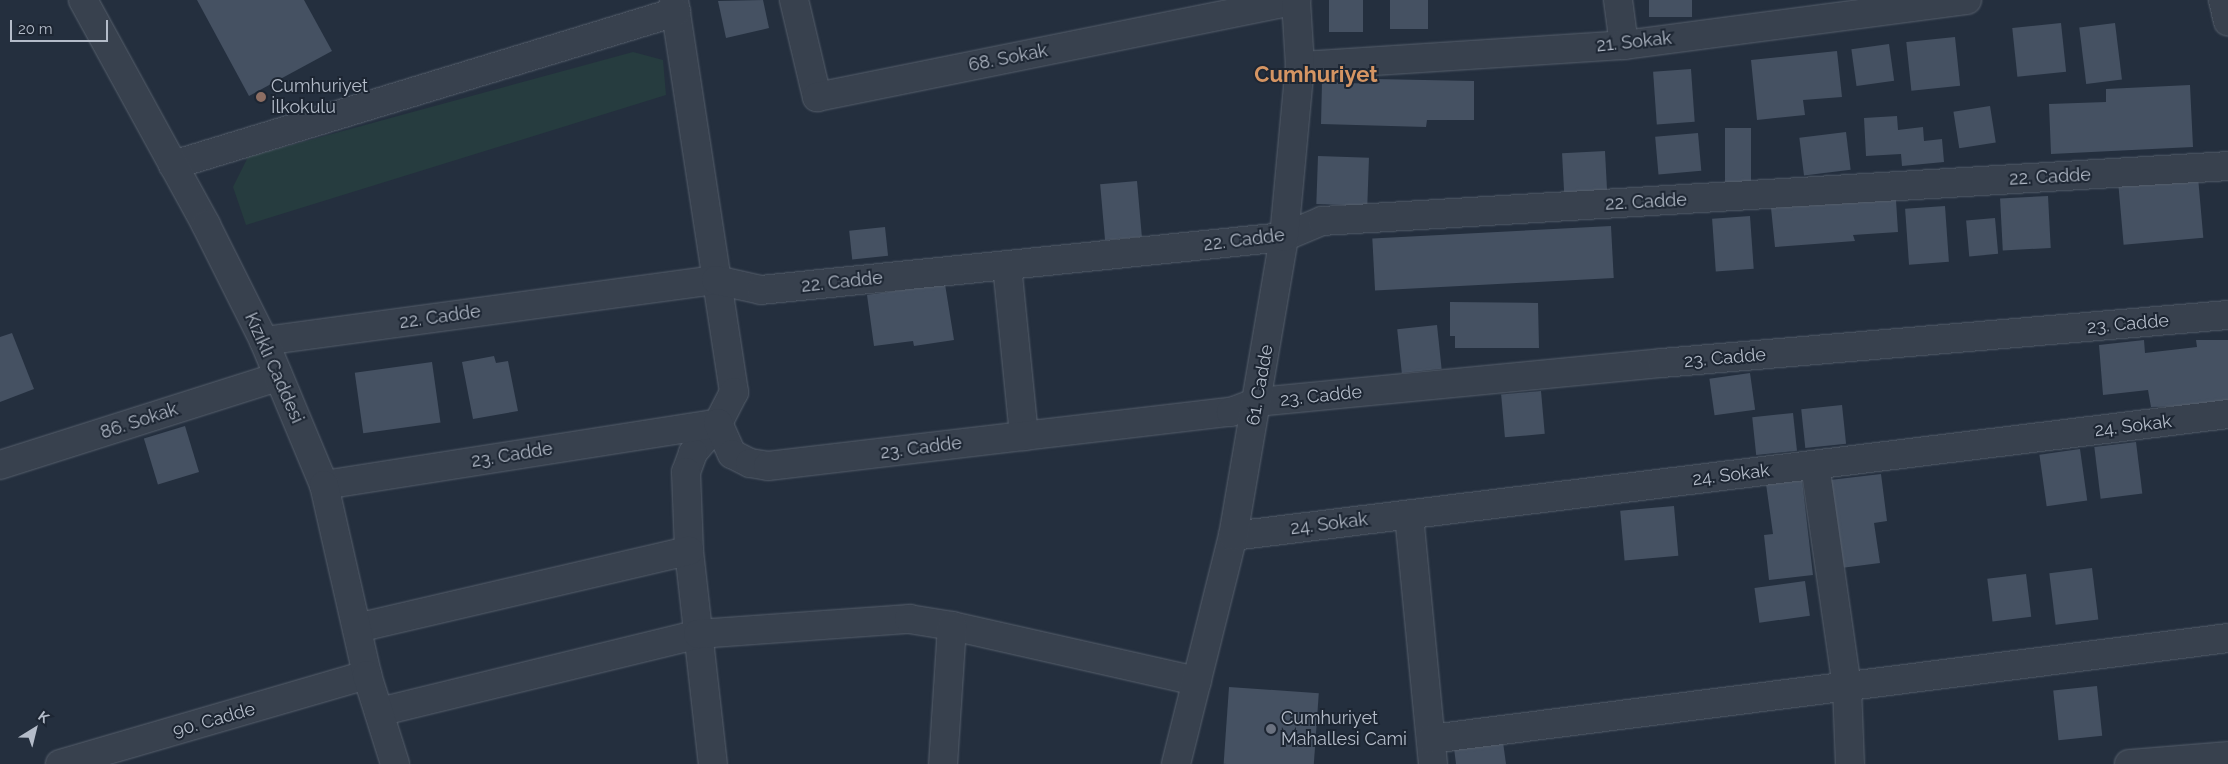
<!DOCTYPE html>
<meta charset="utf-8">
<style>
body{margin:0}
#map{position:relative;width:2228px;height:764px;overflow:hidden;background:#242f3e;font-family:Raleway,sans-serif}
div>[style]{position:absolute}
.green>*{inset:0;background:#263c3f}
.building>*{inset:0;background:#455162;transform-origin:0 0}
.roads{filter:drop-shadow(0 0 1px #565f6c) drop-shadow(0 0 1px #565f6c)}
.minor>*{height:28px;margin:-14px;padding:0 14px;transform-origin:14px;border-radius:14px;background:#38414e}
.tertiary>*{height:28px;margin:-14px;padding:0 14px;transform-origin:14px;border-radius:14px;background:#38414e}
.dots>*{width:14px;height:14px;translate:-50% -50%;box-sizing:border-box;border:2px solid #1d2633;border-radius:50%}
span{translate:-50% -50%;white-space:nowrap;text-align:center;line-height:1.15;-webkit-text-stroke:4px #1d2633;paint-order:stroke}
.street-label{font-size:18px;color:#b4bcc9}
.poi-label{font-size:18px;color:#b4bcc9}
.left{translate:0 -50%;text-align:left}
.district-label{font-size:22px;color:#d59563;font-weight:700}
.north{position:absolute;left:10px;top:704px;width:50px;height:50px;-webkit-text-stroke:4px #1d2633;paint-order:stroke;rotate:36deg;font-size:14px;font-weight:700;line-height:20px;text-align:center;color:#b4bcc9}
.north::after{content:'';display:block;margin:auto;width:18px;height:22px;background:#b4bcc9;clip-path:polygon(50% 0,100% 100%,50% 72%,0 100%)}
.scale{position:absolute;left:10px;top:20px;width:98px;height:22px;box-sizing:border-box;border:2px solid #b4bcc9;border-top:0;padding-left:6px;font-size:15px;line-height:18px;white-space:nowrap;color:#b4bcc9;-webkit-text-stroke:4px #1d2633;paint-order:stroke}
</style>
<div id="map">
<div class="green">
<div style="clip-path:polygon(633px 52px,663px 60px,666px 95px,246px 225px,233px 187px,248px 157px)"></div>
</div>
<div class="building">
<div style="clip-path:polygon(197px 0,304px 0,332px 51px,249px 96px)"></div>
<div style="clip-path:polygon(763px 0,769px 28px,726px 38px,718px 1px)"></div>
<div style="left:1329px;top:0;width:34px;height:32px"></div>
<div style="left:1390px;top:0;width:38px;height:29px"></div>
<div style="left:1649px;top:0;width:43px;height:17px"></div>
<div style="left:2061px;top:23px;width:49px;height:49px;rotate:84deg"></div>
<div style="left:2115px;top:23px;width:57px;height:36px;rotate:83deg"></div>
<div style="left:1955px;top:37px;width:49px;height:49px;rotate:84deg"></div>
<div style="left:1889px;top:44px;width:37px;height:38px;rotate:82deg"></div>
<div style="clip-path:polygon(1837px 51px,1842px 97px,1803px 100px,1805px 115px,1757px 120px,1751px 60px)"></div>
<div style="left:1691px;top:69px;width:53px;height:38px;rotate:86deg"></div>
<div style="clip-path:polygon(1374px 79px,1474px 81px,1474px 120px,1427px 120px,1426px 127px,1321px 124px,1322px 82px,1374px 84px)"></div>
<div style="clip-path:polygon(2190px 85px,2193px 147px,2051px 154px,2049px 104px,2106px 102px,2106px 89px)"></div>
<div style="left:1990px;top:106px;width:37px;height:37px;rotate:81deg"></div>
<div style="clip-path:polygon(1897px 116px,1898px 130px,1923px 127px,1924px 141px,1942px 139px,1944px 162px,1902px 166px,1901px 154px,1866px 156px,1864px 118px)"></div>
<div style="left:1725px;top:128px;width:26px;height:54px"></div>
<div style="left:1846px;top:132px;width:38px;height:47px;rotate:83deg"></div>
<div style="left:1698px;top:133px;width:38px;height:43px;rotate:85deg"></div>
<div style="left:1605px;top:151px;width:39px;height:43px;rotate:87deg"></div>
<div style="left:1318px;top:156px;width:51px;height:48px;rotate:2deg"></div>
<div style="left:2198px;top:177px;width:61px;height:80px;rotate:85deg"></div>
<div style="left:1137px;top:181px;width:56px;height:37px;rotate:85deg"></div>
<div style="left:2048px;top:196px;width:52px;height:48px;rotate:87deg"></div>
<div style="clip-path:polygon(1896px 200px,1898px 232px,1853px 235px,1855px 241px,1775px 247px,1771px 208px)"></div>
<div style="left:1945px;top:206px;width:56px;height:40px;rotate:86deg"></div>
<div style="left:1750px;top:216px;width:53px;height:38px;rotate:86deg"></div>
<div style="left:1995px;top:218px;width:36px;height:29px;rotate:85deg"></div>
<div style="left:1611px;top:226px;width:52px;height:239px;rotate:87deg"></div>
<div style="left:885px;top:227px;width:29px;height:36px;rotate:84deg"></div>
<div style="clip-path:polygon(945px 284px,954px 340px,914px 346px,913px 341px,874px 346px,867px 295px)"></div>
<div style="clip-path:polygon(1450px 302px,1538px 303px,1539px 348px,1455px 348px,1455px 336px,1450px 336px)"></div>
<div style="left:1437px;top:325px;width:44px;height:40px;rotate:84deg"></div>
<div style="clip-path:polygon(12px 333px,34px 389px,0 402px,0 337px)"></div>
<div style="clip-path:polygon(2144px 340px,2145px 353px,2197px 347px,2196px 340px,2228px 340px,2228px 405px,2151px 407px,2148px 390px,2103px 395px,2099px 345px)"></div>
<div style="clip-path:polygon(494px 356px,496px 363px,508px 361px,518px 411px,473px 419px,462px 362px)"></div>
<div style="left:432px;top:362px;width:61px;height:78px;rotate:82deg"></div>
<div style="left:1750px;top:373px;width:37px;height:41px;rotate:82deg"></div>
<div style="left:1541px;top:391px;width:43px;height:40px;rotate:85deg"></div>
<div style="left:1842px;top:405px;width:39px;height:41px;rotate:84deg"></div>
<div style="left:1793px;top:413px;width:38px;height:41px;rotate:84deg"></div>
<div style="left:185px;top:426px;width:48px;height:43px;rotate:73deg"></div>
<div style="left:2136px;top:442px;width:52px;height:42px;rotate:83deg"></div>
<div style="left:2080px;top:449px;width:52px;height:41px;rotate:82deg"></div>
<div style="clip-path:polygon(1881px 474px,1887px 521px,1874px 523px,1880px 563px,1841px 568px,1830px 480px)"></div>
<div style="clip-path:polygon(1802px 480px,1813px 575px,1769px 580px,1764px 535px,1773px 534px,1766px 484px)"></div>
<div style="left:1674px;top:506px;width:50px;height:54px;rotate:85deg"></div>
<div style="left:2092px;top:568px;width:52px;height:43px;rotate:83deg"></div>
<div style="left:2026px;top:574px;width:43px;height:39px;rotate:83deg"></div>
<div style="left:1805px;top:581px;width:35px;height:51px;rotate:82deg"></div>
<div style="left:2097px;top:686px;width:50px;height:44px;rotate:84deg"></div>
<div style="left:1229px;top:687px;width:90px;height:77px;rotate:4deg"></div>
<div style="clip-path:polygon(1503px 742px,1506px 764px,1456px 764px,1454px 748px)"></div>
</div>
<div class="roads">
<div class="minor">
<div style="left:674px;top:0;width:397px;rotate:81.3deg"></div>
<div style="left:734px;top:392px;width:35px;rotate:117deg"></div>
<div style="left:718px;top:423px;width:39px;rotate:130deg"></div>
<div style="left:693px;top:453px;width:20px;rotate:110deg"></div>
<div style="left:686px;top:472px;width:79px;rotate:87.8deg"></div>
<div style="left:689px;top:551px;width:214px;rotate:83.6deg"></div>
<div style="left:794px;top:0;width:100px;rotate:76.7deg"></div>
<div style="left:817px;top:97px;width:489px;rotate:-11.4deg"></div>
<div style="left:1618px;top:0;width:45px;rotate:82.4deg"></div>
<div style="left:1300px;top:66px;width:325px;rotate:-3.7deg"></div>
<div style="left:1624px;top:45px;width:346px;rotate:-7.5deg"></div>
<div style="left:173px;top:165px;width:526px;rotate:-16.92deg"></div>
<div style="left:1007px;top:265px;width:172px;rotate:84.3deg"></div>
<div style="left:264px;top:341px;width:456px;rotate:-7.7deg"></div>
<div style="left:716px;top:280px;width:46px;rotate:12.5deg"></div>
<div style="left:761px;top:290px;width:526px;rotate:-5.79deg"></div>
<div style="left:1284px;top:237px;width:41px;rotate:-22.8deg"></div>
<div style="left:1322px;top:221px;width:908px;rotate:-3.47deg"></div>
<div style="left:0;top:465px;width:292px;rotate:-17.6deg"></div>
<div style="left:1815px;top:465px;width:224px;rotate:81.8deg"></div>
<div style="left:1847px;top:687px;width:77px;rotate:87.8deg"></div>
<div style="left:324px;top:485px;width:399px;rotate:-8.9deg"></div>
<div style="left:718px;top:423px;width:34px;rotate:66deg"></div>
<div style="left:732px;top:454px;width:20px;rotate:27deg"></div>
<div style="left:750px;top:463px;width:18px;rotate:9deg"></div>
<div style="left:768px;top:466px;width:466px;rotate:-6.7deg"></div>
<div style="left:1231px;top:412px;width:28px;rotate:-21deg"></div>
<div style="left:1257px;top:402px;width:407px;rotate:-5.5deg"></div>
<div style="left:1662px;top:363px;width:568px;rotate:-4.85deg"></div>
<div style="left:1409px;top:515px;width:250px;rotate:84.5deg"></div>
<div style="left:1233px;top:536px;width:1002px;rotate:-6.99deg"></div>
<div style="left:952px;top:626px;width:251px;rotate:12.7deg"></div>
<div style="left:357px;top:628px;width:341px;rotate:-13.1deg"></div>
<div style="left:379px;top:712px;width:328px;rotate:-13.7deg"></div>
<div style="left:698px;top:634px;width:212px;rotate:-4.1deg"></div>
<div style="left:909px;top:619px;width:44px;rotate:9.2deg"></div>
<div style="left:952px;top:626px;width:138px;rotate:93.7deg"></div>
<div style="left:1431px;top:739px;width:803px;rotate:-7.22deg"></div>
<div style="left:60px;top:764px;width:320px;rotate:-16.2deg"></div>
<div style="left:2129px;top:764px;width:99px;rotate:-4.6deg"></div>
</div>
<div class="tertiary">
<div style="left:83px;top:0;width:256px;rotate:61.3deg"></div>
<div style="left:206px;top:225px;width:130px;rotate:63.4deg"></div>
<div style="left:264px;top:341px;width:156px;rotate:67.4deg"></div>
<div style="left:324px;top:485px;width:195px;rotate:77.2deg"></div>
<div style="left:367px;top:675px;width:93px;rotate:72.5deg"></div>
<div style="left:2223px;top:0;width:22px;rotate:77deg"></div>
<div style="left:1176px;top:764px;width:235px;rotate:-76deg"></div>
<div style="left:1233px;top:536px;width:303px;rotate:-80.3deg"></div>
<div style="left:1284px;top:237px;width:172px;rotate:-84.7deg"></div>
<div style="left:1300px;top:66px;width:66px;rotate:-93.5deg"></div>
</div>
</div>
<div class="dots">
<div style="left:261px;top:97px;background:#8d6e63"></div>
<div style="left:1271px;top:729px;background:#6b7280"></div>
</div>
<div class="street-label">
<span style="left:1634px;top:42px;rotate:-6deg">21. Sokak</span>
<span style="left:1008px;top:58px;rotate:-11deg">68. Sokak</span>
<span style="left:2050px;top:177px;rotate:-3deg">22. Cadde</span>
<span style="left:1646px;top:202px;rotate:-3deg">22. Cadde</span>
<span style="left:1244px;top:240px;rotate:-7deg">22. Cadde</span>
<span style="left:842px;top:282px;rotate:-6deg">22. Cadde</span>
<span style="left:440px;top:317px;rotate:-8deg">22. Cadde</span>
<span style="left:2128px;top:324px;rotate:-5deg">23. Cadde</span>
<span style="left:1725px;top:358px;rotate:-5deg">23. Cadde</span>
<span style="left:274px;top:368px;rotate:66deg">Kızıklı Caddesi</span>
<span style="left:1260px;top:385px;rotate:-80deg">61. Cadde</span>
<span style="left:1321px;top:396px;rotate:-6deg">23. Cadde</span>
<span style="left:139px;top:421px;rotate:-18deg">86. Sokak</span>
<span style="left:2133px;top:426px;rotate:-7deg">24. Sokak</span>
<span style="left:921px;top:448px;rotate:-7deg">23. Cadde</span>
<span style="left:512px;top:455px;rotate:-9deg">23. Cadde</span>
<span style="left:1731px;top:475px;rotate:-7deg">24. Sokak</span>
<span style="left:1329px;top:524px;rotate:-7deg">24. Sokak</span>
<span style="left:214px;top:720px;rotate:-16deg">90. Cadde</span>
</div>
<div class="poi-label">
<span class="left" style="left:271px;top:97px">Cumhuriyet<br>İlkokulu</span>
<span class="left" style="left:1281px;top:729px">Cumhuriyet<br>Mahallesi Cami</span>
</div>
<div class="district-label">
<span style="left:1316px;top:75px">Cumhuriyet</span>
</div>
<div class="north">K</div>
<div class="scale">20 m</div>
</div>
